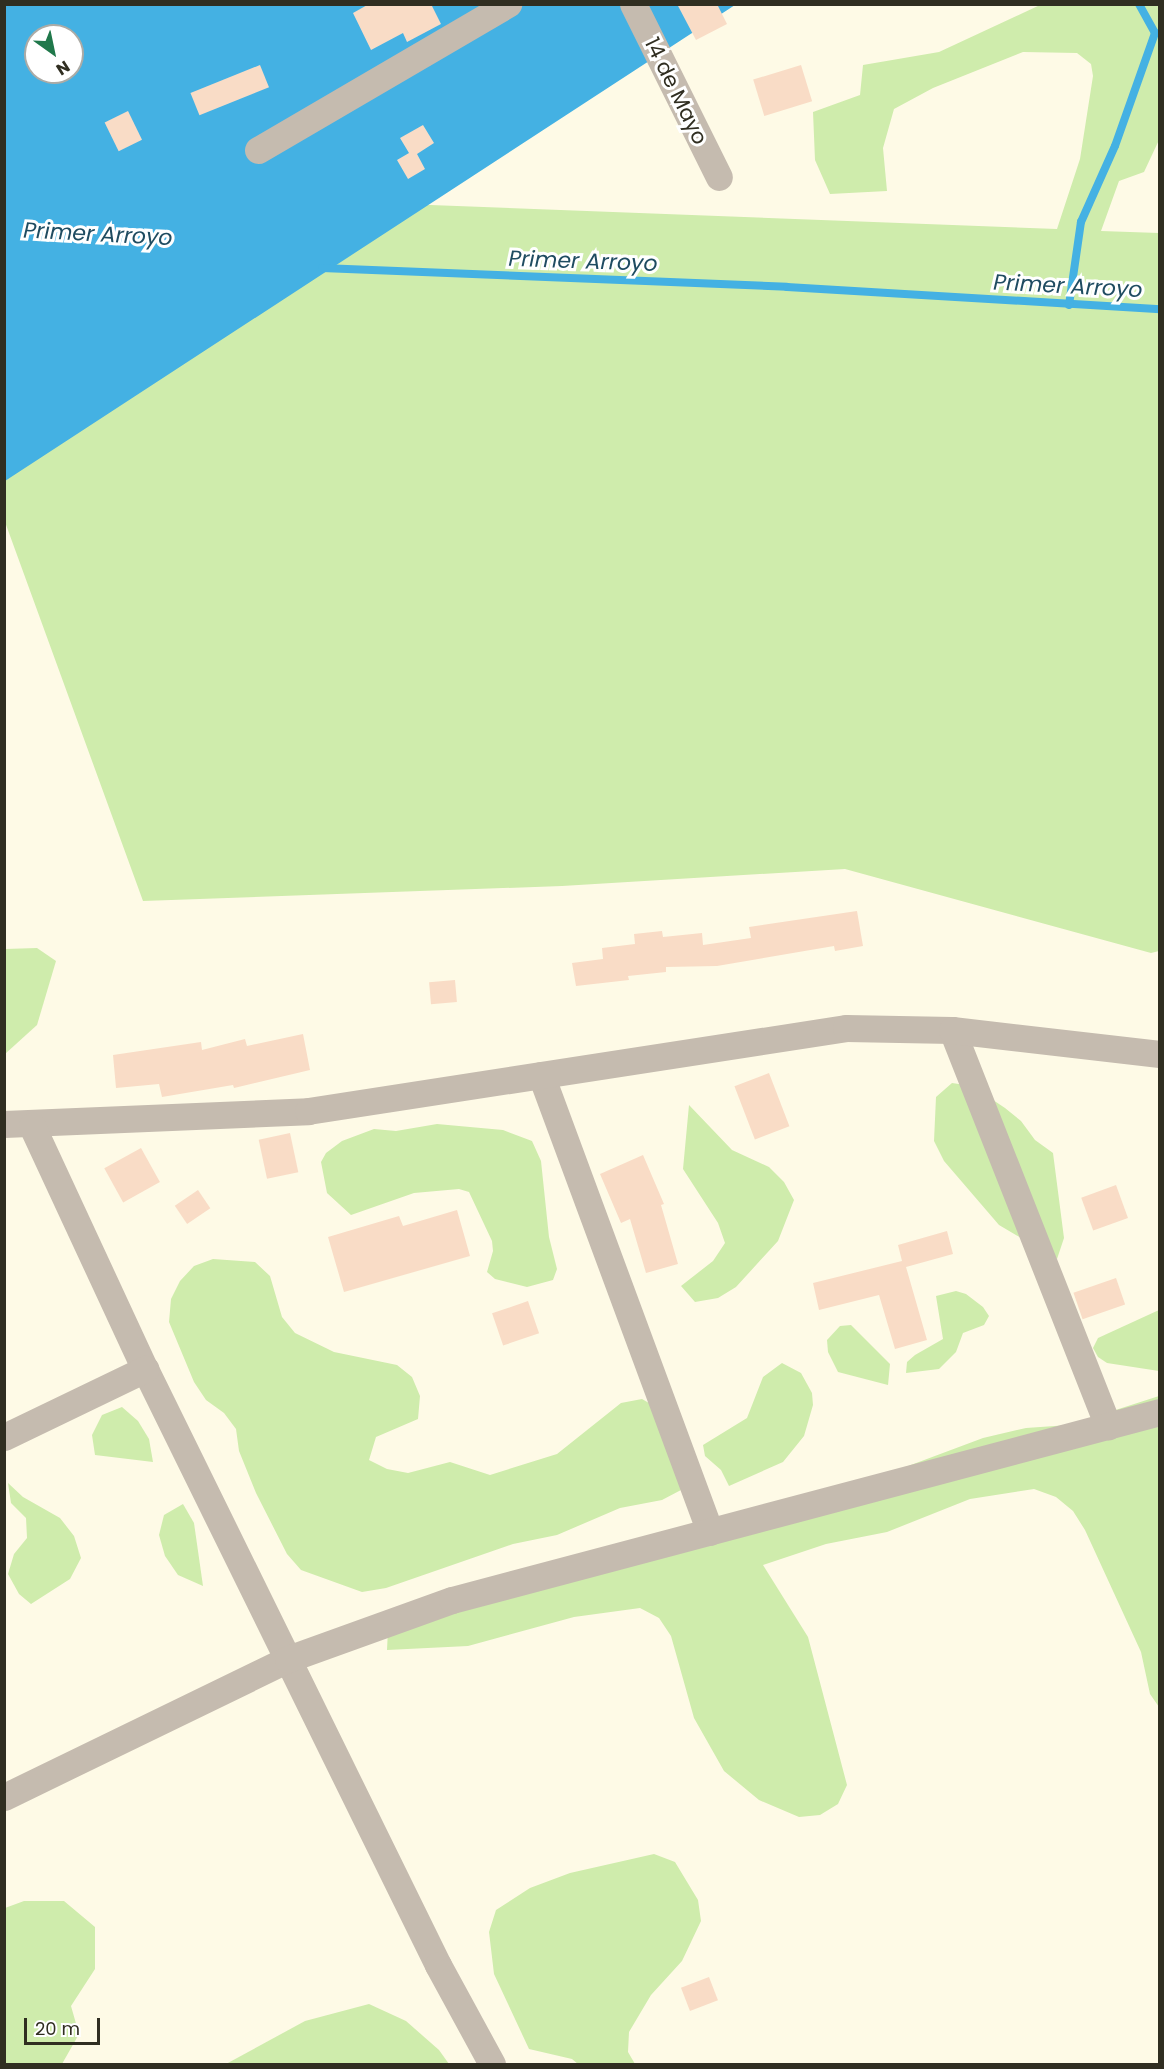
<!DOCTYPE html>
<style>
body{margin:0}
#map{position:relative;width:1164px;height:2069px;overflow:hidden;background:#fefae6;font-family:Poppins,sans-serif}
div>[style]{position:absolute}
.green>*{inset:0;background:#cfecac}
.water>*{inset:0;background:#44b1e3}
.stream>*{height:8px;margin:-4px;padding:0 4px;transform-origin:4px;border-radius:4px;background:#44b1e3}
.building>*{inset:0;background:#f9dcc6;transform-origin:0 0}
.minor>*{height:27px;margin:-13.5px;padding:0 13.5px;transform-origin:13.5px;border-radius:13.5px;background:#c5bbaf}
span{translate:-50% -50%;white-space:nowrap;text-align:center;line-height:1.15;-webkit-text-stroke:6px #fff;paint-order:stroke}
.street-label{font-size:21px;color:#302e21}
.water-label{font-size:22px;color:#1f4c61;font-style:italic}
.frame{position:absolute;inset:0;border:6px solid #302e21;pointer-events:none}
.north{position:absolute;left:24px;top:24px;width:60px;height:60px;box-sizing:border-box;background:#fff;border:2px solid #acaba6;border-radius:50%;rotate:147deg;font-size:16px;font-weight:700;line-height:24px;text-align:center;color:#302e21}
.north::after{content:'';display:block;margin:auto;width:21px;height:27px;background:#20784b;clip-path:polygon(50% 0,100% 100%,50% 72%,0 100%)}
.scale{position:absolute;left:24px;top:2018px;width:76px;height:27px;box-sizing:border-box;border:3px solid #302e21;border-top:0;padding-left:8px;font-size:18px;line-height:21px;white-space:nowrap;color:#302e21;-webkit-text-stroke:4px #fff;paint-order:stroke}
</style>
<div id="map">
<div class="green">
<div style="clip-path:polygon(1040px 5px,1159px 5px,1159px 140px,1144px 172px,1119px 181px,1101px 231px,1159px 233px,1159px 951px,1151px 953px,845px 869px,562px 886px,143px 901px,5px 522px,5px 207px,351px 202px,1057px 229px,1080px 159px,1093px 76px,1091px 64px,1077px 53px,1023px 52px,933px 88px,894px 109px,883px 148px,887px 191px,830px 194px,815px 160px,813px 112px,860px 95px,863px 65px,939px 52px)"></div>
<div style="clip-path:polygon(37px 948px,56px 961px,37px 1025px,5px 1054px,5px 949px)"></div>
<div style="clip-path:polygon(952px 1083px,972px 1086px,1005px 1108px,1021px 1121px,1035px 1140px,1053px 1153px,1064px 1238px,1057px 1259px,999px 1225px,944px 1161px,934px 1141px,936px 1097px)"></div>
<div style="clip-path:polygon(689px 1105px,732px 1150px,769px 1167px,784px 1182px,794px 1200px,778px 1241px,736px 1287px,718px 1298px,695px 1302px,681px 1286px,713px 1261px,725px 1243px,718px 1223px,683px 1169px)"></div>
<div style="clip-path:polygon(437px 1124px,503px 1130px,532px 1141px,541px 1161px,549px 1237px,557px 1269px,553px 1280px,527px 1287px,495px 1279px,487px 1272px,493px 1251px,492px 1241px,469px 1192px,459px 1189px,414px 1193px,351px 1215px,327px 1193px,321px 1162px,326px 1153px,342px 1141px,374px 1129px,396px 1131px)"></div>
<div style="clip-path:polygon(213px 1259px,255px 1262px,270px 1276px,282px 1317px,295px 1333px,334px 1352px,397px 1365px,412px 1377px,420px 1396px,418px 1419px,376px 1437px,369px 1460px,387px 1469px,408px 1473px,450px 1462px,490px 1475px,557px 1454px,621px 1403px,642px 1399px,661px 1410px,681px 1490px,662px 1500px,620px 1508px,557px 1535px,513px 1544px,386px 1588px,362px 1592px,301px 1570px,287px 1554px,256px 1493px,239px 1451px,236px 1429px,224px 1413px,206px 1400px,194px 1382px,169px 1322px,171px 1299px,180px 1281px,194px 1266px)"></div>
<div style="clip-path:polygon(956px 1291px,966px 1294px,983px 1307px,989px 1316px,984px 1325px,963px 1333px,956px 1352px,939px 1369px,906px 1373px,907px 1362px,915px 1355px,943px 1339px,936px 1296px)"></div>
<div style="clip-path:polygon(1159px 1310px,1159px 1371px,1107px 1363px,1098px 1357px,1093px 1348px,1098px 1338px)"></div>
<div style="clip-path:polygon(851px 1325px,890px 1364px,888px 1385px,838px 1372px,828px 1352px,827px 1340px,840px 1326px)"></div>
<div style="clip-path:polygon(782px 1363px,801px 1373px,812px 1393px,813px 1405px,804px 1436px,783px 1462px,729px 1486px,721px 1470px,705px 1456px,703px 1445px,747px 1418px,763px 1377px)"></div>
<div style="clip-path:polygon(1159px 1396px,1159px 1707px,1150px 1694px,1141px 1652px,1085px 1530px,1073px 1511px,1056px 1497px,1034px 1489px,970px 1499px,887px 1532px,826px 1544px,763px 1565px,808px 1637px,847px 1785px,838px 1804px,820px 1815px,799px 1817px,759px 1800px,724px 1771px,694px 1718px,671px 1636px,659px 1618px,640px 1608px,574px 1617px,468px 1646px,387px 1650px,388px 1629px,836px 1493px,983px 1438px,1026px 1428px,1069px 1425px)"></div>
<div style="clip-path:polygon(122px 1407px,138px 1421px,149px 1439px,153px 1462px,95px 1455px,92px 1435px,102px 1415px)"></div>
<div style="clip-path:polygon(8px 1483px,23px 1497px,60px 1518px,74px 1536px,81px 1558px,70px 1579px,31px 1604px,19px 1594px,8px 1574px,14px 1554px,27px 1538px,26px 1518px,11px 1503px)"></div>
<div style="clip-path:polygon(183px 1504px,194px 1523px,203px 1586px,178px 1575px,165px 1556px,159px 1535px,164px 1515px)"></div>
<div style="clip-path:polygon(654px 1854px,675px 1862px,698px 1900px,701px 1921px,682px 1961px,651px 1995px,629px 2032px,628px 2052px,635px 2064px,578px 2064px,572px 2059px,529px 2049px,494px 1974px,489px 1932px,496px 1910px,530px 1888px,570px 1873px)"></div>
<div style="clip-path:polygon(24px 1901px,64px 1901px,95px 1927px,95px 1969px,71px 2006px,79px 2034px,62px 2064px,5px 2064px,5px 1908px)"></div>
<div style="clip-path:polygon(369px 2004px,406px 2021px,439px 2050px,449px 2064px,226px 2064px,305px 2021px)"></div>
</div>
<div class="water">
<div style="clip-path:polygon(evenodd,5px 5px,735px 5px,5px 481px,5px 5px,36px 36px,72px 36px,72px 72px,36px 72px,36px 36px)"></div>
</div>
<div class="stream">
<div style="left:322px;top:268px;width:465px;rotate:2.3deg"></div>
<div style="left:787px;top:287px;width:374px;rotate:3.4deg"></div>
<div style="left:1069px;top:305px;width:84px;rotate:-81.8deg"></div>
<div style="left:1081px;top:222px;width:83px;rotate:-65.9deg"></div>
<div style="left:1115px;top:146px;width:120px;rotate:-70.5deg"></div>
<div style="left:1155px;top:33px;width:33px;rotate:-119deg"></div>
</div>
<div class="building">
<div style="clip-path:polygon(369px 4px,431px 4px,441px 24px,407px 42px,403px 33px,371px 50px,353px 13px)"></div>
<div style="clip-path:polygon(677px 4px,717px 4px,727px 24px,696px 40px)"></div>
<div style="left:260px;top:65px;width:24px;height:75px;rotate:68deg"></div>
<div style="left:801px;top:65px;width:38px;height:50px;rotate:73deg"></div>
<div style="left:128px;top:111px;width:32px;height:26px;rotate:64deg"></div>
<div style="clip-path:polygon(423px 125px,434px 143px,417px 154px,425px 169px,408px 179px,397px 160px,409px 153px,400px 138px)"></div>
<div style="clip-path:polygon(857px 911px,863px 946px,835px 951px,834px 946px,717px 966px,666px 967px,666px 972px,628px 976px,629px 980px,576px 986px,572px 963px,603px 959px,602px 948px,635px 944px,634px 934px,662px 931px,663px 937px,702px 933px,703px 945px,751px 938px,749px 927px)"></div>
<div style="left:455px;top:980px;width:22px;height:26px;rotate:85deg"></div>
<div style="clip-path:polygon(303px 1034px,310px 1070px,234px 1088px,233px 1085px,162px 1097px,159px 1084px,116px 1088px,113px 1055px,201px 1042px,202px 1050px,245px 1039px,247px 1046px)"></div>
<div style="left:769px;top:1073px;width:57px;height:37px;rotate:69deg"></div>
<div style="left:290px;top:1133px;width:40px;height:32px;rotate:78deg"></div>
<div style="left:141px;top:1148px;width:39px;height:42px;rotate:61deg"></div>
<div style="clip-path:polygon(643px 1155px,664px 1204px,661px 1205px,678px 1264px,646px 1273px,630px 1219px,621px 1223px,600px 1174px)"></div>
<div style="left:1116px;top:1185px;width:35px;height:37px;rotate:70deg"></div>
<div style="left:198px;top:1190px;width:22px;height:28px;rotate:56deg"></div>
<div style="clip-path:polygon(457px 1210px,470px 1256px,344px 1292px,328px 1237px,399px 1216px,403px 1226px)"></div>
<div style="clip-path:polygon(947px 1231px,953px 1254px,906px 1267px,927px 1340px,895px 1349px,879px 1295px,819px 1310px,813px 1283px,902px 1261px,898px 1245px)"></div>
<div style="left:1116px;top:1278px;width:28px;height:45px;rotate:71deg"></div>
<div style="left:528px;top:1301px;width:34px;height:38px;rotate:71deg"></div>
<div style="left:709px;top:1977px;width:25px;height:30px;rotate:69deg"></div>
</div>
<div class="minor">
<div style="left:633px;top:4px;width:193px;rotate:63.6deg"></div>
<div style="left:258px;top:150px;width:290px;rotate:-30.3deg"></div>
<div style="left:952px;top:1030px;width:426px;rotate:68.5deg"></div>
<div style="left:541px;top:1075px;width:487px;rotate:69.7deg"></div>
<div style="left:4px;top:1124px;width:304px;rotate:-2.4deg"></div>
<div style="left:308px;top:1111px;width:544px;rotate:-8.77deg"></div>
<div style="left:846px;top:1028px;width:106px;rotate:1.1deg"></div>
<div style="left:952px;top:1030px;width:209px;rotate:6.6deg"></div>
<div style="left:32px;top:1126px;width:268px;rotate:65.1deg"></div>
<div style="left:145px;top:1369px;width:664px;rotate:63.82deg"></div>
<div style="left:438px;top:1965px;width:113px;rotate:61.4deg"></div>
<div style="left:4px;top:1437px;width:157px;rotate:-25.7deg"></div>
<div style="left:4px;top:1797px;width:316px;rotate:-25.9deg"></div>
<div style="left:288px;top:1659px;width:174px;rotate:-19.8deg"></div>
<div style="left:452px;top:1600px;width:733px;rotate:-14.87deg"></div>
</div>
<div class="street-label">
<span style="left:676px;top:91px;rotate:64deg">14 de Mayo</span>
</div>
<div class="water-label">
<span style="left:98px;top:234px;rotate:3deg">Primer Arroyo</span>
<span style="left:583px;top:261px;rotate:2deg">Primer Arroyo</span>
<span style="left:1068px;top:286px;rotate:3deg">Primer Arroyo</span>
</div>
<div class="frame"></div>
<div class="north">N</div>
<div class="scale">20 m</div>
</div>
